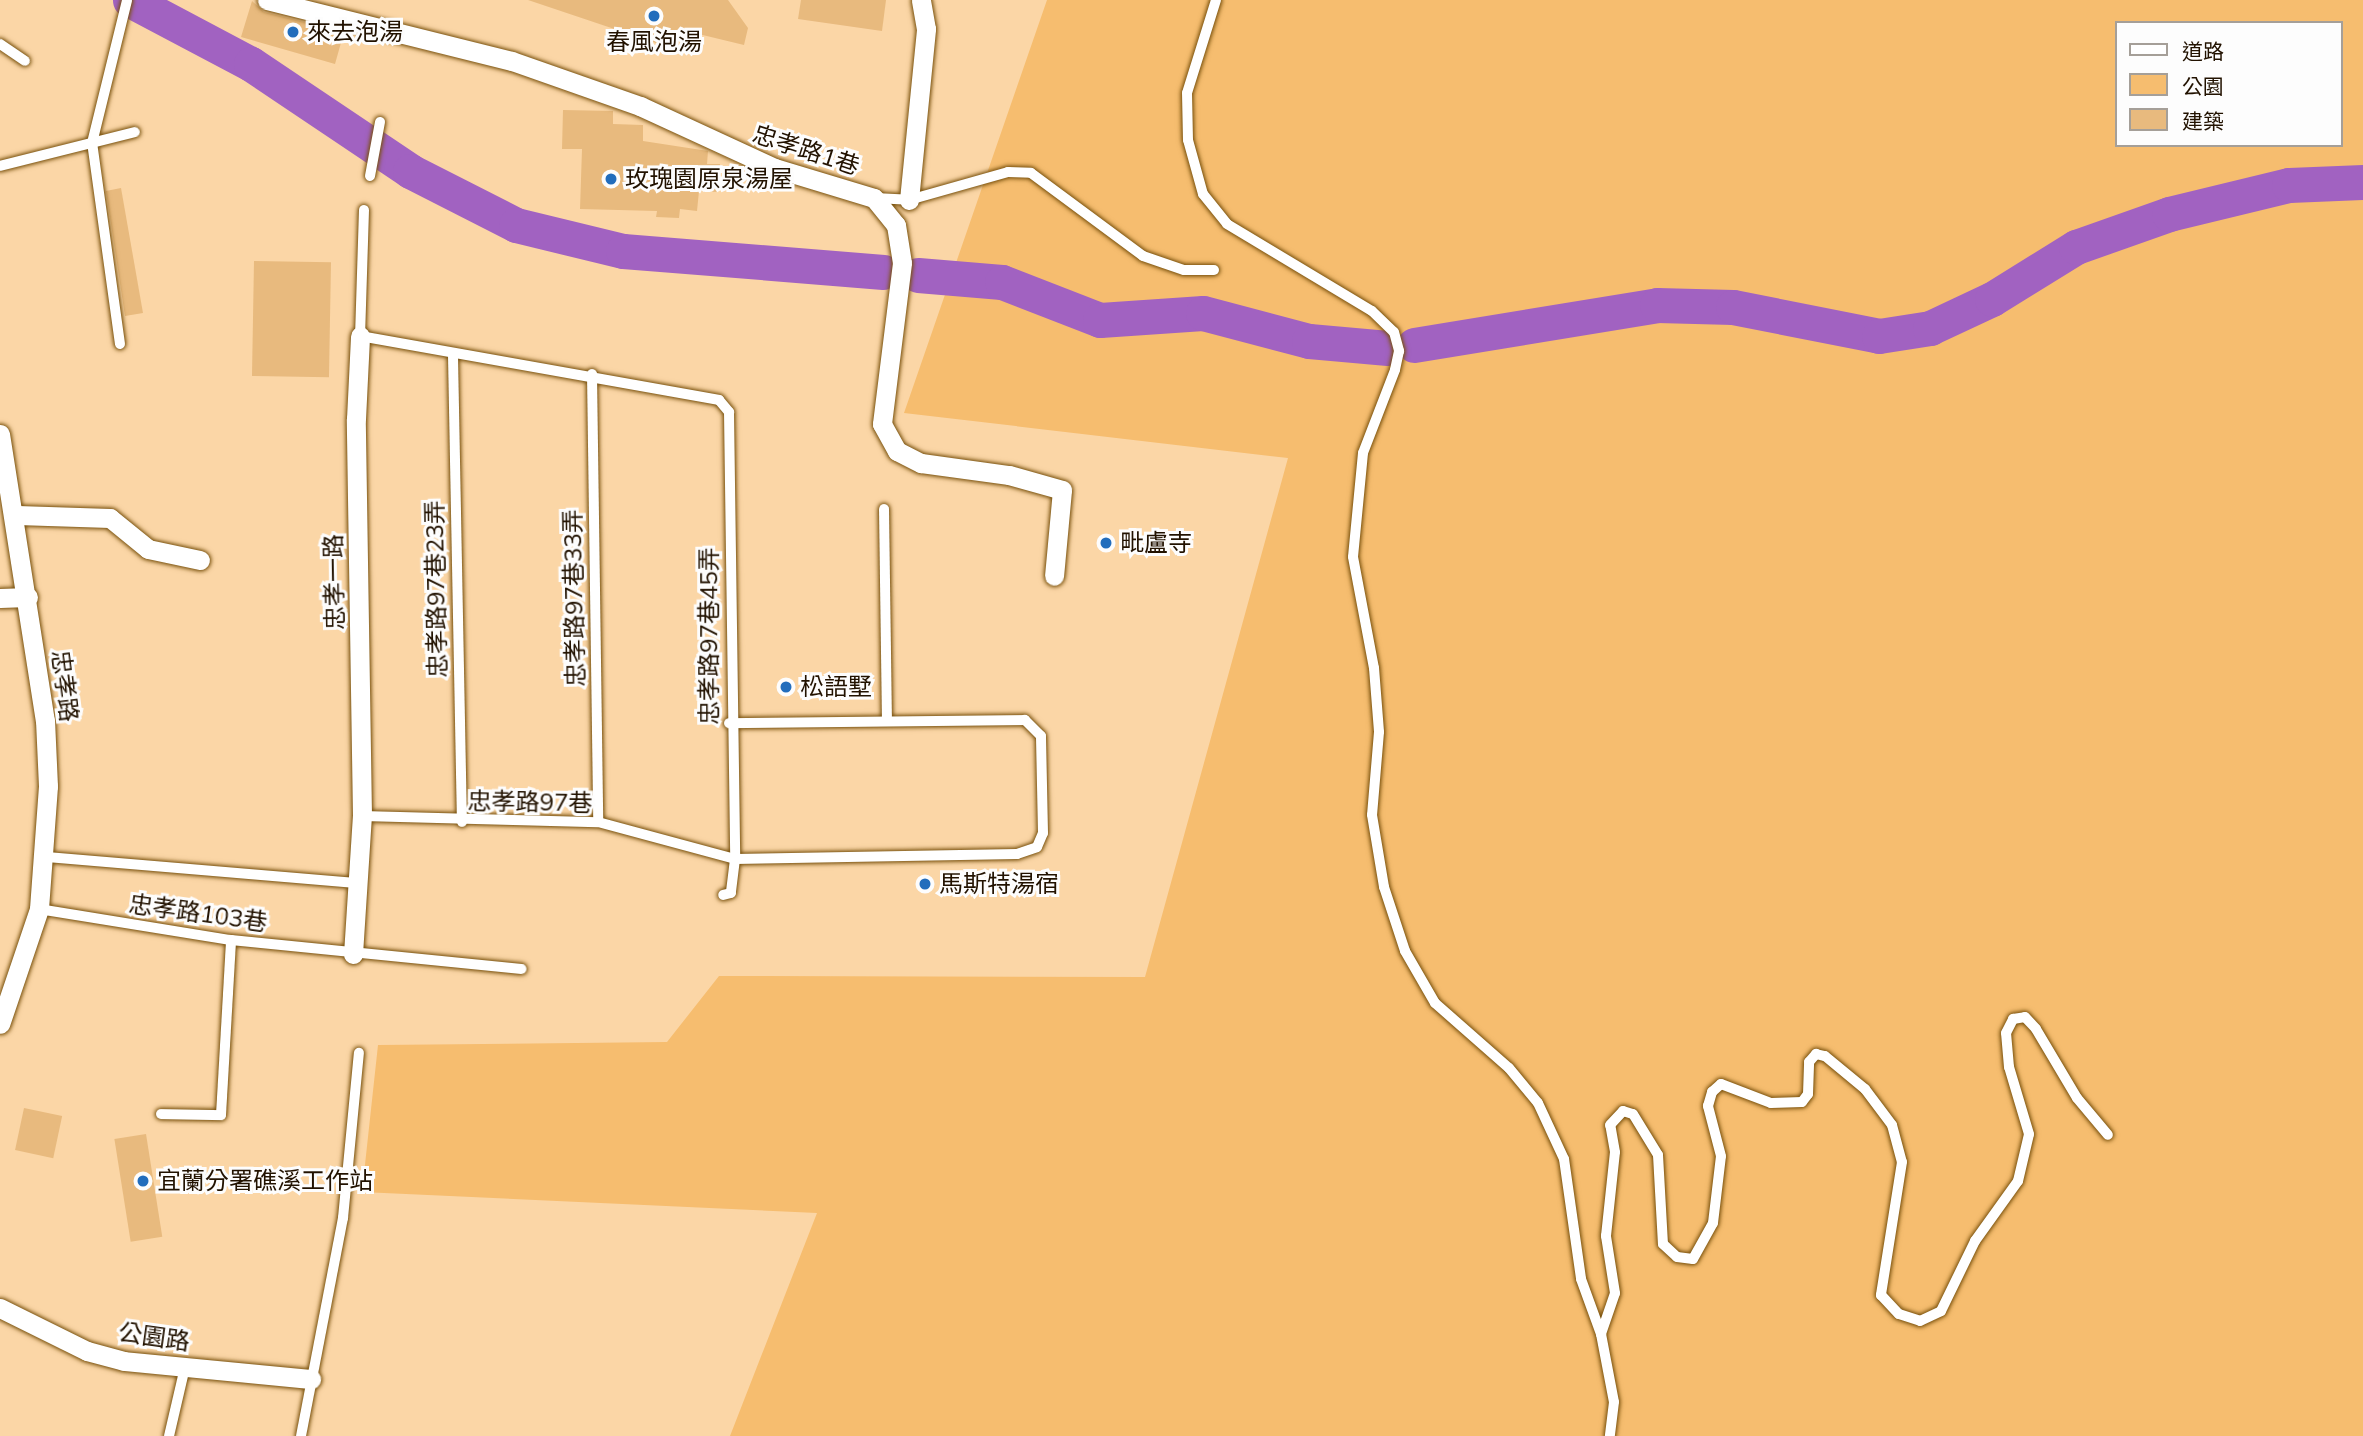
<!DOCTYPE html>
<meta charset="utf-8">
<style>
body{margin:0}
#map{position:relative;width:2363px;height:1436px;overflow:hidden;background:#fbd6a6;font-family:Mulish,"Noto Sans TC",sans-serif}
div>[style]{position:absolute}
.green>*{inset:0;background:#f6bd6f}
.river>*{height:35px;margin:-17.5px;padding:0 17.5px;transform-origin:17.5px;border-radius:17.5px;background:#a162c1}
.building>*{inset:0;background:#e8ba7e;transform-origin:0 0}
.roads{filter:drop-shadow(0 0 2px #78500b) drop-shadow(0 0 2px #78500b)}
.service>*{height:10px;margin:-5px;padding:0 5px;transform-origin:5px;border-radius:5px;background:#fff}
.minor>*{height:19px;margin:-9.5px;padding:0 9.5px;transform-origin:9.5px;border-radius:9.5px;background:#fff}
.dots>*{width:19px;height:19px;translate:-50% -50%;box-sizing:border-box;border:4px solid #fdfdfd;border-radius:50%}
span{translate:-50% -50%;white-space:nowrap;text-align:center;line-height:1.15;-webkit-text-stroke:6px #fdfdfd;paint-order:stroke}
.poi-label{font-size:24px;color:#221200}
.left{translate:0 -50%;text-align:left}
.street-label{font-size:24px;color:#221200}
.legend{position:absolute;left:2115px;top:21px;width:228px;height:126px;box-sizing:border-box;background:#fdfdfd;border:2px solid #a59f98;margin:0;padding:9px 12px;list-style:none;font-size:21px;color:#221200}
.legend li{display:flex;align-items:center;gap:14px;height:35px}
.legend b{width:35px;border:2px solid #a59f98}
</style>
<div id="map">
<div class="green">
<div style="clip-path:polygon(evenodd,1047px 0,2363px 0,2363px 1436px,730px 1436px,817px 1213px,362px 1192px,378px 1045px,667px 1042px,719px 976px,1145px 977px,1288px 458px,904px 413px,1047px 0,2116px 23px,2340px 23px,2340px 145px,2116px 145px,2116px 23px)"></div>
</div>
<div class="river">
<div style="left:130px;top:0;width:137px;rotate:27.9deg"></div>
<div style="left:251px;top:64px;width:192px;rotate:33.9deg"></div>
<div style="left:410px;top:171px;width:119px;rotate:27deg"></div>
<div style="left:516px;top:225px;width:110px;rotate:13.7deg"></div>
<div style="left:623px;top:251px;width:261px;rotate:4.6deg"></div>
<div style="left:918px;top:275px;width:84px;rotate:4.8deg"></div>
<div style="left:1002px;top:282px;width:105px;rotate:21.2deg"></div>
<div style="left:1100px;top:320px;width:103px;rotate:-3.9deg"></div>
<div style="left:1203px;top:313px;width:110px;rotate:14.8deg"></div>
<div style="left:1309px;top:341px;width:79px;rotate:5.1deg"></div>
<div style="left:1414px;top:345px;width:246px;rotate:-9.3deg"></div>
<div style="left:1657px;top:305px;width:76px;rotate:1.5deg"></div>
<div style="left:1733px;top:307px;width:149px;rotate:11.2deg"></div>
<div style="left:1879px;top:336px;width:52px;rotate:-8.9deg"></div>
<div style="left:1930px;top:328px;width:68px;rotate:-25.1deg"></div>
<div style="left:1992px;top:299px;width:99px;rotate:-31.8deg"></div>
<div style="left:2076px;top:247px;width:99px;rotate:-19.5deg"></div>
<div style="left:2169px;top:214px;width:123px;rotate:-13.6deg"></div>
<div style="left:2289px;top:185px;width:74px;rotate:-2.3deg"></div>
</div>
<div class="building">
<div style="clip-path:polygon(528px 0,728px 0,748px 28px,744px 45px,682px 30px,662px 45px)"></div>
<div style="clip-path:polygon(801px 0,886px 0,882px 31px,798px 19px)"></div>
<div style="clip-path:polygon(252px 1px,264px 12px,344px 32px,335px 64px,241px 37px)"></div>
<div style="clip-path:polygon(563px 110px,613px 111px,613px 124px,643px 125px,643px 141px,708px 151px,707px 164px,720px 164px,718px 192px,699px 191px,697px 211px,680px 209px,679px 218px,656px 217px,657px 211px,580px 209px,582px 149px,562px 149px)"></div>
<div style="clip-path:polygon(121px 188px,143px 313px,125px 316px,106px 191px)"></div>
<div style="left:254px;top:261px;width:77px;height:115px;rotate:1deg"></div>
<div style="left:24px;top:1108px;width:39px;height:43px;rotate:12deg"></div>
<div style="left:146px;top:1134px;width:104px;height:32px;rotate:81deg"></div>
</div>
<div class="roads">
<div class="service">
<div style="left:1216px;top:0;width:97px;rotate:107.3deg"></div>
<div style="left:1187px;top:93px;width:47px;rotate:88.8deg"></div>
<div style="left:1188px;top:140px;width:56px;rotate:74.5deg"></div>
<div style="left:1203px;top:194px;width:38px;rotate:51deg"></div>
<div style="left:1227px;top:224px;width:169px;rotate:31deg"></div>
<div style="left:1372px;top:311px;width:30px;rotate:44deg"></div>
<div style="left:1394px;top:332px;width:20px;rotate:75deg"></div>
<div style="left:1399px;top:351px;width:19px;rotate:102deg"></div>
<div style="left:1395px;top:370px;width:89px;rotate:111.1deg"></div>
<div style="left:1363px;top:453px;width:104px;rotate:95.5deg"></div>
<div style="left:1353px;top:557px;width:113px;rotate:79.3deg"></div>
<div style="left:1374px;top:668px;width:64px;rotate:85.5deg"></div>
<div style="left:1379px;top:732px;width:83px;rotate:94.8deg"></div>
<div style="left:1372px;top:815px;width:73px;rotate:80.5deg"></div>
<div style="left:1384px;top:887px;width:67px;rotate:71.8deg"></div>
<div style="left:1405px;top:951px;width:60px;rotate:60deg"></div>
<div style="left:1435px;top:1003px;width:98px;rotate:41.3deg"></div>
<div style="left:1509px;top:1068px;width:45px;rotate:50.4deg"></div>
<div style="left:1538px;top:1103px;width:62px;rotate:65.1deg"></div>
<div style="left:1564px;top:1159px;width:121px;rotate:81.9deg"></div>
<div style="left:1581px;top:1279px;width:59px;rotate:70deg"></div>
<div style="left:1601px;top:1334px;width:69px;rotate:79.2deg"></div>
<div style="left:1614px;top:1402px;width:34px;rotate:97deg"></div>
<div style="left:0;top:44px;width:30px;rotate:34deg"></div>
<div style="left:0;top:166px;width:139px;rotate:-14.1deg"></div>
<div style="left:370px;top:176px;width:55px;rotate:-79.5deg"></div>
<div style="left:875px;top:198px;width:34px;rotate:3deg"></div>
<div style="left:909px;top:200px;width:103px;rotate:-15.8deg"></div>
<div style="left:1008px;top:172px;width:23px;rotate:2deg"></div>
<div style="left:1031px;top:173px;width:139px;rotate:36.5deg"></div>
<div style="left:1143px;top:256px;width:43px;rotate:18.9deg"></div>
<div style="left:1184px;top:270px;width:30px"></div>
<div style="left:364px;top:210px;width:126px;rotate:91.8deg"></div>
<div style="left:360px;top:336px;width:365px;rotate:10.1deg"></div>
<div style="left:719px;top:400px;width:16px;rotate:50deg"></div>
<div style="left:729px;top:412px;width:447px;rotate:89.2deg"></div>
<div style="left:735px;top:859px;width:34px;rotate:97deg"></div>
<div style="left:731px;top:893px;width:8px;rotate:166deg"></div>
<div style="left:120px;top:344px;width:203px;rotate:-97.9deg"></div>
<div style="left:92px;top:143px;width:147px;rotate:-76.2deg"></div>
<div style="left:453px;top:356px;width:466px;rotate:88.9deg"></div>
<div style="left:592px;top:374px;width:448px;rotate:89.2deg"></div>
<div style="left:884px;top:509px;width:212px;rotate:89.2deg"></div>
<div style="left:362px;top:816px;width:236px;rotate:1.5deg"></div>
<div style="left:598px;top:822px;width:142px;rotate:15.1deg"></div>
<div style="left:735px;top:859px;width:282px;rotate:-1deg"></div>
<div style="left:1017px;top:854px;width:21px;rotate:-19deg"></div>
<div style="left:1037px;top:847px;width:15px;rotate:-67deg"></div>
<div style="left:1043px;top:833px;width:97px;rotate:-91.2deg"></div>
<div style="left:1041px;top:736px;width:23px;rotate:-135deg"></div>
<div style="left:1025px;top:720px;width:296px;rotate:179.4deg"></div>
<div style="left:46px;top:857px;width:312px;rotate:4.8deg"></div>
<div style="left:39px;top:909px;width:194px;rotate:9.2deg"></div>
<div style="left:231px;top:940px;width:292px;rotate:5.7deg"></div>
<div style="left:161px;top:1114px;width:60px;rotate:1deg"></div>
<div style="left:221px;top:1115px;width:175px;rotate:-86.7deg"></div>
<div style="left:1601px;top:1334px;width:43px;rotate:-71.1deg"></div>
<div style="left:1615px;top:1293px;width:58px;rotate:-99deg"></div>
<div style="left:1606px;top:1236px;width:84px;rotate:-83.9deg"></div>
<div style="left:1615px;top:1152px;width:27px;rotate:-100deg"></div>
<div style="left:1610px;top:1125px;width:19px;rotate:-47deg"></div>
<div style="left:1623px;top:1111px;width:10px;rotate:17deg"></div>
<div style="left:1633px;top:1114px;width:48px;rotate:58.6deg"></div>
<div style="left:1658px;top:1155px;width:89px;rotate:86.8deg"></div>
<div style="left:1663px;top:1244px;width:19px;rotate:43deg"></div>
<div style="left:1677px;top:1257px;width:16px;rotate:7deg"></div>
<div style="left:1693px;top:1259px;width:41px;rotate:-60.9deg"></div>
<div style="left:1713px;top:1223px;width:67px;rotate:-83.2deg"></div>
<div style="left:1721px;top:1156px;width:52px;rotate:-104.6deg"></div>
<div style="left:1708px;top:1106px;width:15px;rotate:-74deg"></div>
<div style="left:1712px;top:1092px;width:12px;rotate:-42deg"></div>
<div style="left:1721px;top:1084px;width:53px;rotate:20.8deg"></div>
<div style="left:1771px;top:1103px;width:31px;rotate:-2deg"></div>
<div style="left:1802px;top:1102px;width:10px;rotate:-53deg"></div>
<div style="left:1808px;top:1094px;width:32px;rotate:-88deg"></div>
<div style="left:1809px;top:1062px;width:11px;rotate:-49deg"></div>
<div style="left:1816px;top:1054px;width:9px;rotate:13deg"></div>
<div style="left:1825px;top:1056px;width:52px;rotate:39.5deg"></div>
<div style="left:1865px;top:1089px;width:45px;rotate:53.1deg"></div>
<div style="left:1892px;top:1125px;width:38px;rotate:75deg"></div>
<div style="left:1902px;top:1162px;width:135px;rotate:99deg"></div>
<div style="left:1881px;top:1295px;width:26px;rotate:47deg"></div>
<div style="left:1899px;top:1314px;width:22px;rotate:18deg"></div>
<div style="left:1920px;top:1321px;width:23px;rotate:-25deg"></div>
<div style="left:1941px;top:1311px;width:78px;rotate:-64.1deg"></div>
<div style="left:1975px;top:1241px;width:74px;rotate:-54.4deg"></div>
<div style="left:2018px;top:1181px;width:48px;rotate:-76.8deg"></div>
<div style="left:2029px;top:1134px;width:70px;rotate:-106.6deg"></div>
<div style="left:2009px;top:1067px;width:34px;rotate:-95deg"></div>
<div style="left:2006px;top:1033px;width:16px;rotate:-63deg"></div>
<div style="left:2013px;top:1019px;width:12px;rotate:-9deg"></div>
<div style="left:2025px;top:1017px;width:16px;rotate:47deg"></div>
<div style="left:2036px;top:1029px;width:80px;rotate:59.3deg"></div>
<div style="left:2077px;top:1098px;width:48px;rotate:50deg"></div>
<div style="left:169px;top:1436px;width:71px;rotate:-76.9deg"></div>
<div style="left:301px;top:1436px;width:222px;rotate:-79.1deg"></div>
<div style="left:343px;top:1218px;width:166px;rotate:-84.5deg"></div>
</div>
<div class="minor">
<div style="left:267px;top:0;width:252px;rotate:14deg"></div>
<div style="left:512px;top:61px;width:136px;rotate:19.4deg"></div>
<div style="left:640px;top:106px;width:149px;rotate:24.7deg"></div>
<div style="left:775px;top:168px;width:103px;rotate:16.9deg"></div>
<div style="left:874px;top:198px;width:35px;rotate:51deg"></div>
<div style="left:896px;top:225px;width:38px;rotate:81deg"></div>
<div style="left:902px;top:263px;width:162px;rotate:97.1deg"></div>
<div style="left:882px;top:424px;width:31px;rotate:61deg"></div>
<div style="left:897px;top:451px;width:27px;rotate:27deg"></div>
<div style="left:921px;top:463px;width:89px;rotate:7.8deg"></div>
<div style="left:1009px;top:475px;width:55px;rotate:15.8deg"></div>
<div style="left:1062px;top:490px;width:86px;rotate:95.3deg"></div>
<div style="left:909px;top:200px;width:172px;rotate:-84.3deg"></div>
<div style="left:926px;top:29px;width:29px;rotate:-100deg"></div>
<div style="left:0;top:434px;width:290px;rotate:81.1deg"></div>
<div style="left:45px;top:720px;width:66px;rotate:87.4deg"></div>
<div style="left:48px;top:786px;width:123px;rotate:94.2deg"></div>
<div style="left:39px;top:909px;width:121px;rotate:108.7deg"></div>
<div style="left:17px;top:515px;width:93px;rotate:1.8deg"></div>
<div style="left:110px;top:518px;width:49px;rotate:39.2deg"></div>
<div style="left:148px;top:549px;width:53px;rotate:11.9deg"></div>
<div style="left:0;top:598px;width:28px;rotate:-2deg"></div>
<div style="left:353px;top:954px;width:138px;rotate:-86.3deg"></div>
<div style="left:362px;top:816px;width:397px;rotate:-90.9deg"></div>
<div style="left:356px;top:419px;width:83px;rotate:-87.2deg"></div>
<div style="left:0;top:1308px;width:97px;rotate:26.3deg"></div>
<div style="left:87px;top:1351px;width:38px;rotate:15deg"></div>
<div style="left:124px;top:1361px;width:188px;rotate:5.5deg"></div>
</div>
</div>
<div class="dots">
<div style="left:654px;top:16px;background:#226dbc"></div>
<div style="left:293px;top:32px;background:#226dbc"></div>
<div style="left:611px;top:179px;background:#226dbc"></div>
<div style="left:1106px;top:543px;background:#226dbc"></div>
<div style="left:786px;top:687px;background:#226dbc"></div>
<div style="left:925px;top:884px;background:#226dbc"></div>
<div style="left:143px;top:1181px;background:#226dbc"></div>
</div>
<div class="poi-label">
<span class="left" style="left:307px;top:32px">來去泡湯</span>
<span style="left:654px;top:42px">春風泡湯</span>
<span class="left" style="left:625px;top:179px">玫瑰園原泉湯屋</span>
<span class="left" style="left:1120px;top:543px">毗盧寺</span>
<span class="left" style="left:800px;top:687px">松語墅</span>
<span class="left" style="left:939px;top:884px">馬斯特湯宿</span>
<span class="left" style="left:157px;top:1181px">宜蘭分署礁溪工作站</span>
</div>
<div class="street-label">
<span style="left:806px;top:150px;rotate:18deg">忠孝路1巷</span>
<span style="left:334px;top:582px;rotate:-91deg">忠孝一路</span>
<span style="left:436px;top:589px;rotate:-91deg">忠孝路97巷23弄</span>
<span style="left:574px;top:598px;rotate:-91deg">忠孝路97巷33弄</span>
<span style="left:709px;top:636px;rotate:-90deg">忠孝路97巷45弄</span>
<span style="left:65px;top:686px;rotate:83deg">忠孝路</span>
<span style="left:530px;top:802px;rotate:1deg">忠孝路97巷</span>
<span style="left:198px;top:913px;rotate:8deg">忠孝路103巷</span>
<span style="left:154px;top:1337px;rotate:8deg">公園路</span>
</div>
<ul class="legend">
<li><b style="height:9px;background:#fff"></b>道路</li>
<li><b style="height:19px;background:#f6bd6f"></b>公園</li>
<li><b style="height:19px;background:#e8ba7e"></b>建築</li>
</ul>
</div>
